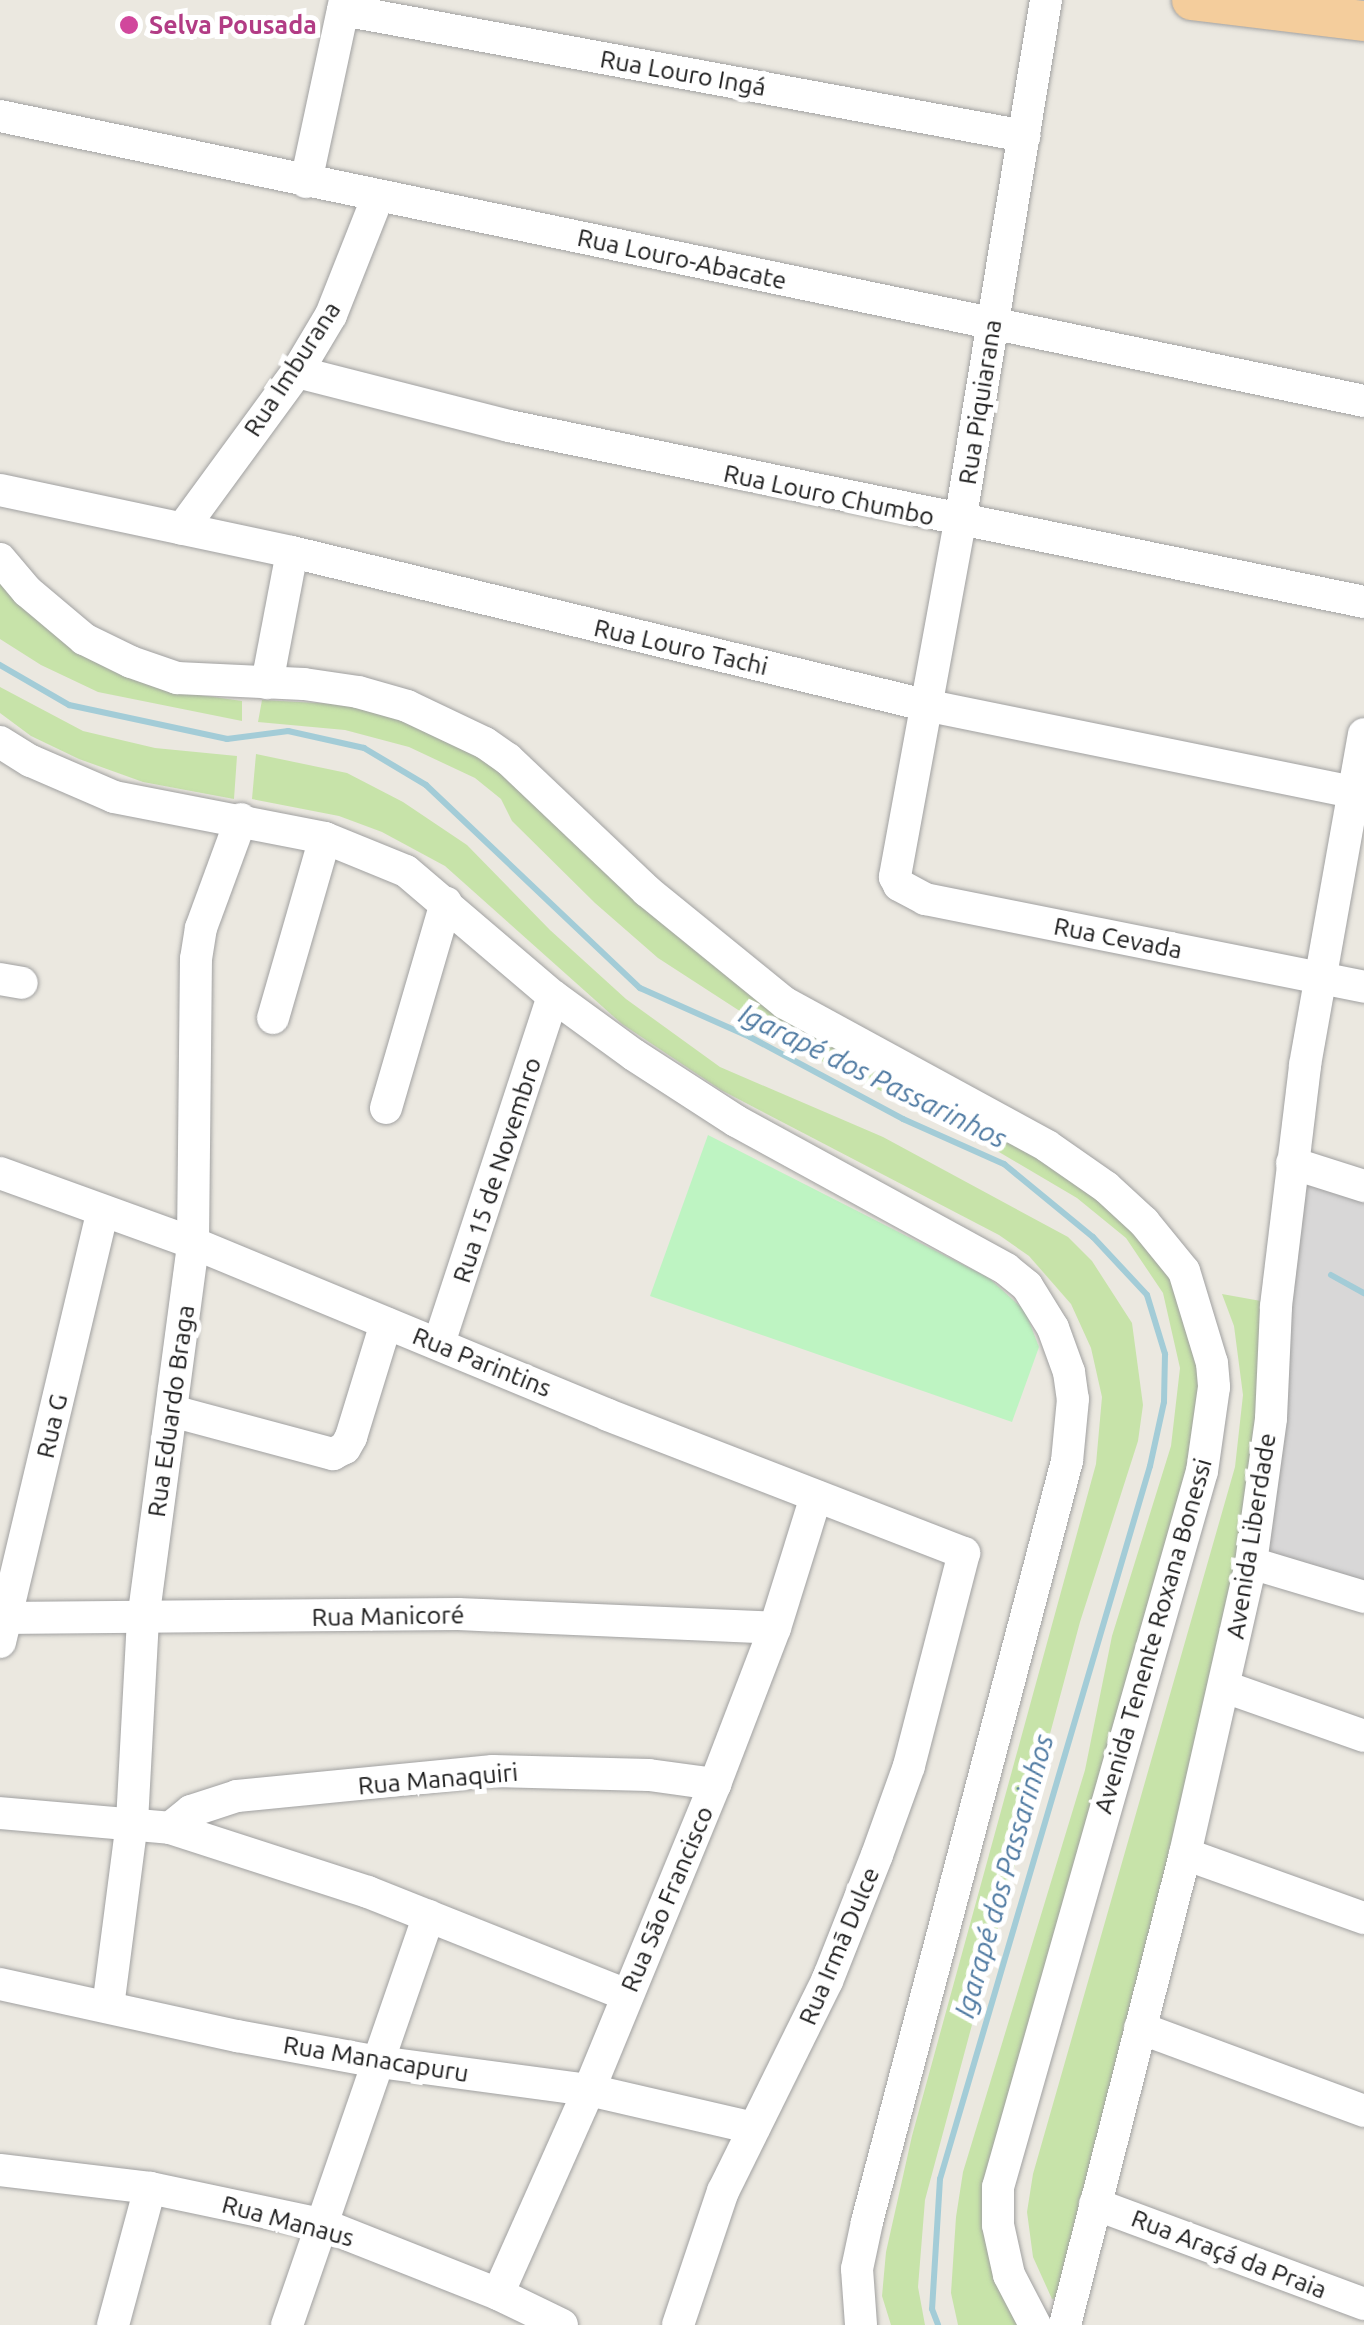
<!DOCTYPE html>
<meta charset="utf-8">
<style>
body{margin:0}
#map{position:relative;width:1364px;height:2325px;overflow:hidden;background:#ebe8e0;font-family:Ubuntu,sans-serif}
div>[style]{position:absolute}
.residential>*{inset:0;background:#d8d7d7}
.grass>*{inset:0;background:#c7e3a9}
.park>*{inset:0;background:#bef4c2}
.stream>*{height:6px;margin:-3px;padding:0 3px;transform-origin:3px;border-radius:3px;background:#a3ccd7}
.roads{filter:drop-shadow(0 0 2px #a1a1a1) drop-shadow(0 0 2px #a1a1a1)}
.minor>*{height:32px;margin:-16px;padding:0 16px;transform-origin:16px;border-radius:16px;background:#fff}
.major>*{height:40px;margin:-20px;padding:0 20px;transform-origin:20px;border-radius:20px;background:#f4cd9c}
.dots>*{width:28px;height:28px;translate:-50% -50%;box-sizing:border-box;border:5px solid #fff;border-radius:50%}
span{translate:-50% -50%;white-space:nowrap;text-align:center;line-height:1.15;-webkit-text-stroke:10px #fff;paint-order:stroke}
.hotel-label{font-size:25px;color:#b23c85;font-weight:700}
.left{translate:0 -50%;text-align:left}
.street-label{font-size:25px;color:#1a1a1a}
.water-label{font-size:28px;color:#4f7aa2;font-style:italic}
</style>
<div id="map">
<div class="residential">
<div style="clip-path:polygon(1284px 1157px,1364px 1181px,1364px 1606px,1245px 1573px)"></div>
</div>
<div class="grass">
<div style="clip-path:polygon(0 568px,179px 692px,242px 701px,242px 721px,98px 692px,41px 665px,0 639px)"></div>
<div style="clip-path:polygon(0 687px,83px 731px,155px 748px,237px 756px,234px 799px,143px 782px,79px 759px,31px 736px,0 713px)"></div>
<div style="clip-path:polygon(262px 700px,336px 704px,384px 713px,476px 748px,684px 934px,1069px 1168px,1176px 1272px,1204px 1387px,1198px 1452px,996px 2169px,1024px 2325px,958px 2325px,951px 2293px,956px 2217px,963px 2172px,1085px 1770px,1112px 1636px,1171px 1446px,1180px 1368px,1163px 1293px,1126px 1238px,1077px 1198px,977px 1139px,803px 1052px,658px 958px,595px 903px,512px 821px,501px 799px,475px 778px,409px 747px,345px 730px,258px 722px)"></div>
<div style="clip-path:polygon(256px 754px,347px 773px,403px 802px,467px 845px,550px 930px,626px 999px,720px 1067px,883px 1137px,1068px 1237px,1092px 1261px,1132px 1323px,1143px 1405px,1138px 1441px,1080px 1622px,925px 2200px,918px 2287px,925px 2325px,891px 2325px,882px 2296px,886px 2252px,912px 2136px,1096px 1464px,1102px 1397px,1091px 1348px,1071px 1304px,1029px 1256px,999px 1235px,721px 1090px,622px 1024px,445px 866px,382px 832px,339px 816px,252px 799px)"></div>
<div style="clip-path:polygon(1222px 1294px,1272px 1303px,1259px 1465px,1069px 2295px,1052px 2299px,1033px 2257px,1027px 2212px,1033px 2174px,1235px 1467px,1243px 1395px,1234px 1326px)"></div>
</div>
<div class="park">
<div style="clip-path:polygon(708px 1135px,989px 1278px,1025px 1311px,1039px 1347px,1012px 1422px,650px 1296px)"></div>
</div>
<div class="stream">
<div style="left:0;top:665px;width:80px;rotate:30.1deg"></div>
<div style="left:69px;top:705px;width:162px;rotate:12.1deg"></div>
<div style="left:227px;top:739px;width:62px;rotate:-7.5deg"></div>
<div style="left:288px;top:731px;width:78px;rotate:12.6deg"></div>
<div style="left:364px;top:748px;width:72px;rotate:30.8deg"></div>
<div style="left:426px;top:785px;width:295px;rotate:43.5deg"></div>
<div style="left:640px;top:988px;width:120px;rotate:24deg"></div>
<div style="left:750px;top:1037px;width:174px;rotate:28.2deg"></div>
<div style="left:903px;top:1119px;width:111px;rotate:24deg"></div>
<div style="left:1004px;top:1164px;width:115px;rotate:39.4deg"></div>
<div style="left:1093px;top:1237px;width:79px;rotate:47deg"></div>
<div style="left:1147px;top:1295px;width:62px;rotate:73deg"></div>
<div style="left:1165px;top:1354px;width:48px;rotate:91.2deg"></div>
<div style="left:1164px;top:1402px;width:66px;rotate:102.3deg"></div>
<div style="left:1150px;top:1466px;width:743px;rotate:106.41deg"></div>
<div style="left:940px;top:2179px;width:130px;rotate:93.5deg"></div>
<div style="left:932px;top:2309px;width:17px;rotate:69deg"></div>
<div style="left:1331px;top:1275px;width:38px;rotate:29deg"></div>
</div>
<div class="roads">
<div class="minor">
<div style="left:1046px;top:0;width:529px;rotate:99.36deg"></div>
<div style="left:960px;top:522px;width:361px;rotate:100.4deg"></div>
<div style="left:895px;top:877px;width:9px;rotate:63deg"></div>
<div style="left:899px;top:885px;width:30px;rotate:28deg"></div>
<div style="left:925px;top:899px;width:448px;rotate:11.3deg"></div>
<div style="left:343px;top:10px;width:693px;rotate:10.48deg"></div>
<div style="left:0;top:116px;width:1393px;rotate:11.8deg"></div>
<div style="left:306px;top:182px;width:186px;rotate:-77.9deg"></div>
<div style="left:297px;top:372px;width:219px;rotate:14.3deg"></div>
<div style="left:509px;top:426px;width:873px;rotate:11.63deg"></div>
<div style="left:0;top:490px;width:299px;rotate:12deg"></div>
<div style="left:292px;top:552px;width:651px;rotate:13.59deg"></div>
<div style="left:925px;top:705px;width:448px;rotate:11.5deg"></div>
<div style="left:182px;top:529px;width:195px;rotate:-53.8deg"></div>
<div style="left:297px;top:372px;width:66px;rotate:-59.2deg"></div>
<div style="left:331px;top:315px;width:128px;rotate:-68.4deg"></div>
<div style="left:0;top:559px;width:42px;rotate:49.8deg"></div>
<div style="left:27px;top:591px;width:75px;rotate:40.1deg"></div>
<div style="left:84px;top:639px;width:52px;rotate:26.1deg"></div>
<div style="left:131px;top:662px;width:49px;rotate:19.2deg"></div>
<div style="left:177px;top:678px;width:127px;rotate:2.7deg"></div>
<div style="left:304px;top:684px;width:55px;rotate:8.4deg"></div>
<div style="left:358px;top:692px;width:51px;rotate:15.9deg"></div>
<div style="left:407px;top:706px;width:86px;rotate:25.4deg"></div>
<div style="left:485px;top:743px;width:28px;rotate:35deg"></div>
<div style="left:508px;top:759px;width:192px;rotate:43.5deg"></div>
<div style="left:647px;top:891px;width:178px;rotate:39.1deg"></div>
<div style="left:785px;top:1003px;width:298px;rotate:28.6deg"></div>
<div style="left:1047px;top:1146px;width:72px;rotate:34.8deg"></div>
<div style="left:1106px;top:1187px;width:52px;rotate:42.6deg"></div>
<div style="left:1144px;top:1222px;width:63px;rotate:50.8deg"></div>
<div style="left:1184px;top:1271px;width:96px;rotate:73.1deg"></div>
<div style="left:1212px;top:1363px;width:24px;rotate:85deg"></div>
<div style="left:1214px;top:1387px;width:85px;rotate:98.1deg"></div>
<div style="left:1202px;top:1471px;width:744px;rotate:105.9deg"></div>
<div style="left:998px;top:2187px;width:38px;rotate:90deg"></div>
<div style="left:998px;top:2225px;width:51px;rotate:77.6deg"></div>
<div style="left:1009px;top:2275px;width:56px;rotate:62.5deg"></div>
<div style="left:267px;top:683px;width:133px;rotate:-79.2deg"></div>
<div style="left:0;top:742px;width:36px;rotate:32deg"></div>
<div style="left:31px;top:761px;width:90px;rotate:23.4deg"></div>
<div style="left:114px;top:797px;width:215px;rotate:11deg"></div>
<div style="left:325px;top:838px;width:87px;rotate:22.2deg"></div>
<div style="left:406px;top:871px;width:193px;rotate:40.4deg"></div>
<div style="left:553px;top:996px;width:100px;rotate:36.1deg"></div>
<div style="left:634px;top:1055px;width:121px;rotate:32.9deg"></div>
<div style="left:736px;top:1121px;width:308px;rotate:28.7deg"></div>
<div style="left:1006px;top:1269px;width:27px;rotate:39deg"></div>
<div style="left:1027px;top:1286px;width:49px;rotate:58.2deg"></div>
<div style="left:1053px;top:1328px;width:47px;rotate:70deg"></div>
<div style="left:1069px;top:1372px;width:27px;rotate:82deg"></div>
<div style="left:1073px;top:1399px;width:62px;rotate:95.5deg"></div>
<div style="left:1067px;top:1461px;width:787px;rotate:104.73deg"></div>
<div style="left:867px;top:2222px;width:48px;rotate:102deg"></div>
<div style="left:857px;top:2269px;width:56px;rotate:85.9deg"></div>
<div style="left:0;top:979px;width:22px;rotate:10deg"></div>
<div style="left:273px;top:1018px;width:187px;rotate:-73.9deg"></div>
<div style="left:386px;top:1108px;width:214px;rotate:-73.7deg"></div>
<div style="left:1292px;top:1163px;width:76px;rotate:17.7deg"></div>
<div style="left:0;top:1173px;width:205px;rotate:19.9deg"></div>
<div style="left:193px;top:1243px;width:449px;rotate:22.5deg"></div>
<div style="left:608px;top:1415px;width:382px;rotate:21.2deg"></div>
<div style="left:964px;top:1553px;width:220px;rotate:104.5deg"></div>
<div style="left:909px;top:1766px;width:95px;rotate:109.8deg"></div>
<div style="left:877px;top:1855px;width:136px;rotate:111.6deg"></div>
<div style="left:827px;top:1981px;width:234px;rotate:116.3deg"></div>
<div style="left:723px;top:2191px;width:141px;rotate:108.6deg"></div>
<div style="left:439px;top:1343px;width:365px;rotate:-71.8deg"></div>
<div style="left:172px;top:1411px;width:167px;rotate:15deg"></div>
<div style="left:333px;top:1454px;width:13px;rotate:-27deg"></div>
<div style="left:345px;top:1448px;width:13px;rotate:-61deg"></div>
<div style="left:351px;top:1437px;width:119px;rotate:-72.9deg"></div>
<div style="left:1251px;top:1563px;width:118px;rotate:16.7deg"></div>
<div style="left:0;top:1618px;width:458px;rotate:-0.5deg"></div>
<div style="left:458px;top:1614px;width:317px;rotate:2.5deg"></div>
<div style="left:0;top:1642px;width:443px;rotate:-76.6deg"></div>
<div style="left:1225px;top:1687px;width:147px;rotate:19.4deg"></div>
<div style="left:0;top:1813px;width:171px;rotate:5deg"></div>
<div style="left:170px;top:1828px;width:208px;rotate:17.9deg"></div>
<div style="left:368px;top:1892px;width:279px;rotate:21.7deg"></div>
<div style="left:170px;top:1828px;width:27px;rotate:-39deg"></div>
<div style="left:191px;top:1811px;width:48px;rotate:-18.1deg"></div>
<div style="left:237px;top:1796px;width:257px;rotate:-5.6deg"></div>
<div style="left:493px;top:1771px;width:156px;rotate:1.5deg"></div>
<div style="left:649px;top:1775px;width:67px;rotate:7.8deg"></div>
<div style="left:1185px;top:1854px;width:190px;rotate:19.7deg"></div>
<div style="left:0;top:1984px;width:243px;rotate:12.4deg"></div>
<div style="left:237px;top:2036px;width:144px;rotate:10.4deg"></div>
<div style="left:379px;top:2062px;width:212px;rotate:7.6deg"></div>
<div style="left:589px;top:2090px;width:169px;rotate:13deg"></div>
<div style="left:108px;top:2007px;width:187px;rotate:-82.6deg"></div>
<div style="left:132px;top:1822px;width:202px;rotate:-86.9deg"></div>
<div style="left:143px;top:1620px;width:380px;rotate:-82.4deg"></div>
<div style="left:193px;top:1243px;width:284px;rotate:-89.4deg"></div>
<div style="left:196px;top:959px;width:31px;rotate:-81deg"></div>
<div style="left:201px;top:928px;width:116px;rotate:-69.8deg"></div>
<div style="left:1140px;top:2028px;width:239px;rotate:20.3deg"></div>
<div style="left:0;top:2170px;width:151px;rotate:6.8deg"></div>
<div style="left:150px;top:2188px;width:175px;rotate:11.9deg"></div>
<div style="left:321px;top:2224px;width:190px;rotate:21.6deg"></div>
<div style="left:498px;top:2294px;width:71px;rotate:25.8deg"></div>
<div style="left:1095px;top:2204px;width:287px;rotate:20.4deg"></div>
<div style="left:498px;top:2294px;width:223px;rotate:-66deg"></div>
<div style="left:589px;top:2090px;width:331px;rotate:-67.6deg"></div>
<div style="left:715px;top:1784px;width:167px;rotate:-69deg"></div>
<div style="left:775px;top:1628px;width:138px;rotate:-72.7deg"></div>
<div style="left:113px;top:2325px;width:142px;rotate:-74.9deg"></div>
<div style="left:287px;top:2325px;width:433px;rotate:-70.9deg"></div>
<div style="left:1065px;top:2325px;width:486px;rotate:-75.7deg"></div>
<div style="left:1185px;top:1854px;width:298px;rotate:-77.2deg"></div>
<div style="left:1251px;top:1563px;width:146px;rotate:-82.1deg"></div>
<div style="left:1271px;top:1418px;width:112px;rotate:-87.4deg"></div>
<div style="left:1276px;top:1306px;width:243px;rotate:-83.1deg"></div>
<div style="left:1305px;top:1065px;width:336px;rotate:-79.9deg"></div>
</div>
<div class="major">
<div style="left:1192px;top:0;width:173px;rotate:7deg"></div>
</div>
</div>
<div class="dots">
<div style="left:129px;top:25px;background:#d1479c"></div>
</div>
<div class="hotel-label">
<span class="left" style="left:149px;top:25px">Selva Pousada</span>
</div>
<div class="street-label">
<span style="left:683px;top:73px;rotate:10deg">Rua Louro Ingá</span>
<span style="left:682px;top:259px;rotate:12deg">Rua Louro-Abacate</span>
<span style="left:292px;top:369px;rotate:-57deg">Rua Imburana</span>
<span style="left:980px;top:402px;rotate:-81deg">Rua Piquiarana</span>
<span style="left:829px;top:495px;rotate:12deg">Rua Louro Chumbo</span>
<span style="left:681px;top:647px;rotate:13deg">Rua Louro Tachi</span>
<span style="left:1118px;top:938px;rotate:11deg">Rua Cevada</span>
<span style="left:497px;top:1170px;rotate:-72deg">Rua 15 de Novembro</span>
<span style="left:482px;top:1362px;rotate:22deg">Rua Parintins</span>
<span style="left:171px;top:1411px;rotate:-82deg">Rua Eduardo Braga</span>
<span style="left:52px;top:1426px;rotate:-77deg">Rua G</span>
<span style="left:1251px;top:1536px;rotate:-81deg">Avenida Liberdade</span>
<span style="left:388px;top:1616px;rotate:-1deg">Rua Manicoré</span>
<span style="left:1153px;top:1636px;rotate:-74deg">Avenida Tenente Roxana Bonessi</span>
<span style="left:438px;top:1779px;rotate:-5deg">Rua Manaquiri</span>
<span style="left:667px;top:1899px;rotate:-67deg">Rua São Francisco</span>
<span style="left:839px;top:1946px;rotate:-67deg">Rua Irmã Dulce</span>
<span style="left:376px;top:2059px;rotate:9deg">Rua Manacapuru</span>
<span style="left:288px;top:2221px;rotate:15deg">Rua Manaus</span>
<span style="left:1229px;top:2254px;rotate:21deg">Rua Araçá da Praia</span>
</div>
<div class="water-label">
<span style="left:873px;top:1076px;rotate:26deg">Igarapé dos Passarinhos</span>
<span style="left:1004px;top:1876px;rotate:-74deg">Igarapé dos Passarinhos</span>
</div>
</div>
